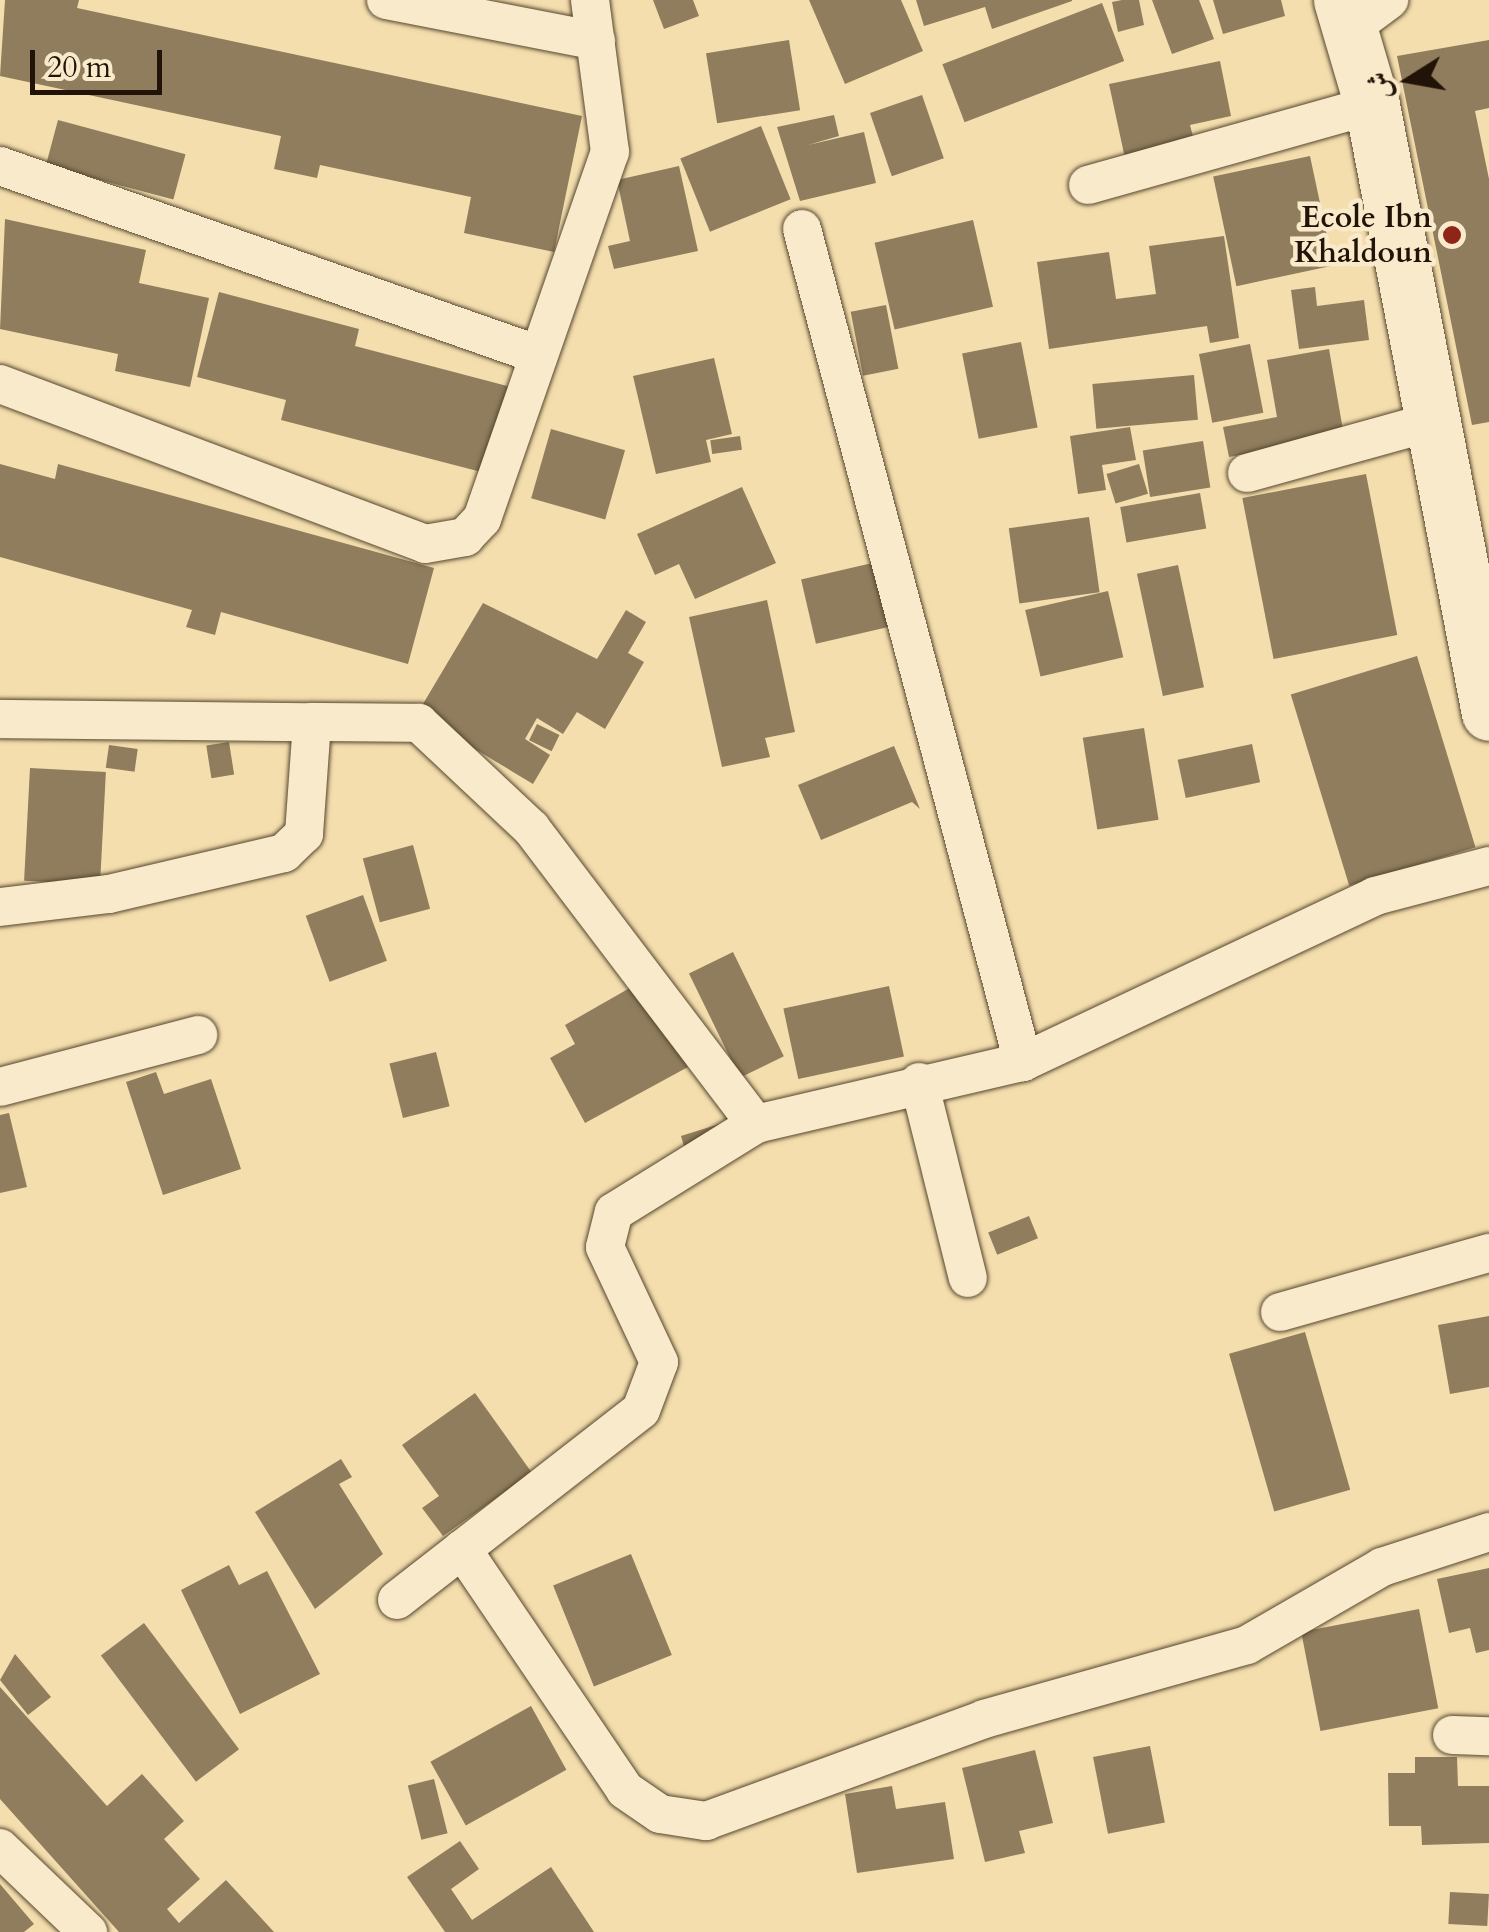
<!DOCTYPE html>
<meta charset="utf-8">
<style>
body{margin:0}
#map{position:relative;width:1489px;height:1932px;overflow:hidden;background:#f4dead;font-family:Cardo,Amiri,serif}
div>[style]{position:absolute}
.building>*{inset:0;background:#8f7d5d;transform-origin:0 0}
.roads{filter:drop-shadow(0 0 2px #564630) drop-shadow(0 0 2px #564630)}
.street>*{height:38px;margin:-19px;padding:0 19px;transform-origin:19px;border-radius:19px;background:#f8eaca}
.secondary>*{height:55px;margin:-27.5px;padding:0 27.5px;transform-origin:27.5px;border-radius:27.5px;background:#f8eaca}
.dots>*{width:28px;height:28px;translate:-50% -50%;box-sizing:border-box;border:5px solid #f8eaca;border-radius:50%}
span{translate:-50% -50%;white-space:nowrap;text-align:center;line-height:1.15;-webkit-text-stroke:9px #f8eaca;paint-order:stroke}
.poi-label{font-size:30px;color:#211307;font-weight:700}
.right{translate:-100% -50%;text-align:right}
.north{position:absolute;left:1359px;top:30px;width:100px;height:100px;-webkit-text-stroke:8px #f8eaca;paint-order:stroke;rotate:259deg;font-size:28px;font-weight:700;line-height:40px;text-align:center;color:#211307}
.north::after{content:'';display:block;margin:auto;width:35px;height:45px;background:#211307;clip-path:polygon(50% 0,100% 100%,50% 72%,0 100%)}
.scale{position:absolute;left:30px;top:50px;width:132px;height:45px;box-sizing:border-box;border:5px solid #211307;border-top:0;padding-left:12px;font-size:30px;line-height:35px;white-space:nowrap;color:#211307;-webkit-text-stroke:8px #f8eaca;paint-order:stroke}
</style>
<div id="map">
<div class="building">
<div style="clip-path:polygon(5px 0,79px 0,77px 8px,582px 116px,554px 252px,464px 233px,471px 197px,320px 165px,317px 178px,274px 169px,281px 136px,0 76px)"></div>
<div style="clip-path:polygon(653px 0,693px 0,699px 16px,664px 29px)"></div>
<div style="clip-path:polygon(809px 0,901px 0,923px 51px,845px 84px)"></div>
<div style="clip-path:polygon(916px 0,1072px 0,1072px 1px,992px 29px,985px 7px,924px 26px)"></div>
<div style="clip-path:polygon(1122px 0,1139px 0,1144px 25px,1118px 32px,1112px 2px)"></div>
<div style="clip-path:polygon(1152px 0,1199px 0,1214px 39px,1172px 54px)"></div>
<div style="clip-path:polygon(1213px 0,1281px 0,1285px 16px,1223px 34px)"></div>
<div style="left:1102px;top:3px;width:62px;height:171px;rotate:69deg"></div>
<div style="left:789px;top:40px;width:71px;height:84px;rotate:81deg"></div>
<div style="clip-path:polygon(1489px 40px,1489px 108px,1475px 111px,1489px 179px,1489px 422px,1472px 425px,1397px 56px)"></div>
<div style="clip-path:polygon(1220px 61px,1231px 116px,1190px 125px,1196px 148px,1126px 163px,1109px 84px)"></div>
<div style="left:922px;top:95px;width:67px;height:55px;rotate:71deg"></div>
<div style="clip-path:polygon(834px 115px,839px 136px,808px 145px,864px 132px,876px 183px,800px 201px,777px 127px)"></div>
<div style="left:58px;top:120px;width:132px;height:47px;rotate:15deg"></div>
<div style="left:761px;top:126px;width:79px;height:87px;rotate:68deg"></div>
<div style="left:1310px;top:156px;width:112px;height:99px;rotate:78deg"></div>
<div style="clip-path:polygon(679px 166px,698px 251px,614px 269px,608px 246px,630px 241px,617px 180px)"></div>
<div style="clip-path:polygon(5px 219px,146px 250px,139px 283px,209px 298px,190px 387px,115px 371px,118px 354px,0 329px)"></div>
<div style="left:973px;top:220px;width:89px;height:101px;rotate:77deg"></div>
<div style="clip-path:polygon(1224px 236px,1239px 338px,1210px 343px,1207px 326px,1049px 349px,1037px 262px,1109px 252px,1116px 299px,1156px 294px,1149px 246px)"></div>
<div style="clip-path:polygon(1315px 287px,1317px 306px,1364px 300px,1369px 340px,1299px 349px,1291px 290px)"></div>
<div style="clip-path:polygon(219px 292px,359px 329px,355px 346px,511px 387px,489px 474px,281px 420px,286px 400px,197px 377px)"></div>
<div style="left:886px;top:305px;width:65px;height:36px;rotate:79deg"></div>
<div style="left:1021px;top:342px;width:87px;height:60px;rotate:79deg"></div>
<div style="left:1250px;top:344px;width:70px;height:52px;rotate:79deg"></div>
<div style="clip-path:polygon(1329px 349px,1344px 436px,1229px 457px,1223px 427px,1277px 417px,1267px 360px)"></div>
<div style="clip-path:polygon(714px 358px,732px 434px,706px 440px,711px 462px,656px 474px,633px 376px)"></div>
<div style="left:1194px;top:375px;width:45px;height:102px;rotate:85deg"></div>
<div style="clip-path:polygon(1130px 427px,1136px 460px,1102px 465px,1106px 490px,1078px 494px,1070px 436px)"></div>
<div style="left:551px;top:429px;width:77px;height:72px;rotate:16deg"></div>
<div style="left:740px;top:436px;width:14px;height:30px;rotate:82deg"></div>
<div style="left:1203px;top:441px;width:47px;height:61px;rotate:81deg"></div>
<div style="clip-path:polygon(0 464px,55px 479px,58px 464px,434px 568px,408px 664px,221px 612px,215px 635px,186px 627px,192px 610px,0 557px)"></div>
<div style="left:1139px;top:464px;width:31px;height:34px;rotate:73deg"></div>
<div style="left:1366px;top:474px;width:164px;height:126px;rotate:79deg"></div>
<div style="clip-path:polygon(742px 487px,776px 563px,695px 599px,679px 564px,655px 575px,637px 534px)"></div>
<div style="left:1200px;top:493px;width:36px;height:81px;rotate:80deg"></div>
<div style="left:1089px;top:517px;width:76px;height:81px;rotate:82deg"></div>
<div style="left:881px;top:561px;width:66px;height:82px;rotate:77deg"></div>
<div style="left:1178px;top:565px;width:125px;height:42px;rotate:78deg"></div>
<div style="left:1108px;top:591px;width:68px;height:85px;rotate:77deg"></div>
<div style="clip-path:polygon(767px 600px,795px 732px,765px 738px,770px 757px,722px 767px,689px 617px)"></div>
<div style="clip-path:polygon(483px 603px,597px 659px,626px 610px,646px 622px,628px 653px,644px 662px,605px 729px,577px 712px,563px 734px,537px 718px,525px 739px,550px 755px,533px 784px,417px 714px)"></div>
<div style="left:1417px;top:656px;width:200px;height:132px;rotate:73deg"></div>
<div style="left:537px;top:724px;width:25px;height:18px;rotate:26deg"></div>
<div style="left:1144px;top:728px;width:93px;height:62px;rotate:81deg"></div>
<div style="left:229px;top:742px;width:33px;height:23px;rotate:81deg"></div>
<div style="left:1252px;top:744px;width:39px;height:76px;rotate:78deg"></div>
<div style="left:109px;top:745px;width:29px;height:23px;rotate:8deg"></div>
<div style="clip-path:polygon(894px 746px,920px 809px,912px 802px,821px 840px,798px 785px)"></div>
<div style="left:30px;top:768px;width:76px;height:113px;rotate:3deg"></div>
<div style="left:413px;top:845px;width:66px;height:52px;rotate:75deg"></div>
<div style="left:363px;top:895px;width:70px;height:61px;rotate:70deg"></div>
<div style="left:733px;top:952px;width:116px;height:49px;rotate:64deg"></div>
<div style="clip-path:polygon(642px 981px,688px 1067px,585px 1123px,550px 1058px,575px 1044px,565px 1025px)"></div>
<div style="left:889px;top:986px;width:72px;height:108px;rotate:78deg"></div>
<div style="left:436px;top:1052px;width:56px;height:48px;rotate:76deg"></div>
<div style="clip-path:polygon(156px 1072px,164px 1094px,211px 1079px,241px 1169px,163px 1195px,126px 1082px)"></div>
<div style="clip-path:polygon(9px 1113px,27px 1187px,0 1193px,0 1115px)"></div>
<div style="clip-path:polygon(729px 1121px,688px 1160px,681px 1136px)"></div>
<div style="left:1029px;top:1216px;width:24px;height:44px;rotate:68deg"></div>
<div style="clip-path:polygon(1489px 1316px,1489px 1387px,1450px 1394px,1438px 1325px)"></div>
<div style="left:1305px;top:1332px;width:164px;height:79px;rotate:74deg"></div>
<div style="clip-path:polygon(475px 1393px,532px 1473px,443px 1536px,422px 1508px,439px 1496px,402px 1445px)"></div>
<div style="clip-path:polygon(341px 1459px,352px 1477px,339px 1484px,383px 1554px,315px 1609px,255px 1512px)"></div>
<div style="left:631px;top:1554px;width:109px;height:84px;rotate:68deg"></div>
<div style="clip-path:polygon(229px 1565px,239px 1585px,267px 1571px,320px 1674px,240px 1714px,181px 1590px)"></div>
<div style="clip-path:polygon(1489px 1568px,1489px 1650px,1476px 1653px,1470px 1628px,1449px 1633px,1437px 1579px)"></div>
<div style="left:1419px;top:1609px;width:101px;height:120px;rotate:79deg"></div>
<div style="left:144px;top:1623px;width:158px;height:54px;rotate:53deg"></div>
<div style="clip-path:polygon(15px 1654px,51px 1697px,28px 1715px,0 1680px)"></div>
<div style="clip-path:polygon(0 1687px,107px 1806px,142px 1774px,184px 1821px,164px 1839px,200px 1879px,167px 1909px,179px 1923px,226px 1880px,274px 1932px,119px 1932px,0 1799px)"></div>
<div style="left:531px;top:1706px;width:73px;height:115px;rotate:61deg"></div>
<div style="left:1150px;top:1746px;width:78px;height:58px;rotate:79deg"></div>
<div style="clip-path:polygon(1035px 1750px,1053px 1823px,1019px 1831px,1025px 1853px,985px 1862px,962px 1768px)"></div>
<div style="clip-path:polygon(1415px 1757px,1457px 1757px,1458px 1786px,1489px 1786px,1489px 1843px,1422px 1845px,1421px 1826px,1389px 1826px,1388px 1773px,1415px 1773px)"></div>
<div style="left:434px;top:1779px;width:56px;height:27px;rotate:76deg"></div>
<div style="clip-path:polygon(892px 1786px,896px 1809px,945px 1802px,954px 1859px,857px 1873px,845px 1794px)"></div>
<div style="clip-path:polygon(460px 1841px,479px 1869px,451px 1889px,472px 1920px,551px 1867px,594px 1932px,445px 1932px,407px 1877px)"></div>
<div style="clip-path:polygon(0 1884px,34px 1924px,24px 1932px,0 1932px)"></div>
<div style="left:1450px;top:1892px;width:39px;height:32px;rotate:3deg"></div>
</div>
<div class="roads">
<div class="street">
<div style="left:386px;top:0;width:214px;rotate:11deg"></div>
<div style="left:1354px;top:26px;width:44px;rotate:-36.6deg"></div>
<div style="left:0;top:166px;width:571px;rotate:19.32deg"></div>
<div style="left:1088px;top:185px;width:295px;rotate:-15.7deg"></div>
<div style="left:802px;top:229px;width:862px;rotate:75.14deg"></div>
<div style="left:0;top:384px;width:454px;rotate:20.6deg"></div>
<div style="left:425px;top:544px;width:41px;rotate:-9.9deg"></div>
<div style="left:465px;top:537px;width:25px;rotate:-47deg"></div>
<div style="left:482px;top:519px;width:389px;rotate:-70.8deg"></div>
<div style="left:610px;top:152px;width:153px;rotate:-97.5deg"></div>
<div style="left:1247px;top:473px;width:194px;rotate:-15.5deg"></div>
<div style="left:0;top:719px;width:312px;rotate:0.6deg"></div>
<div style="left:0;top:907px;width:110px;rotate:-6.8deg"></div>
<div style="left:109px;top:894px;width:180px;rotate:-13.2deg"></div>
<div style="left:284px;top:853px;width:28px;rotate:-44deg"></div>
<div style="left:304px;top:834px;width:112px;rotate:-85.9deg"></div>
<div style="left:312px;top:722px;width:107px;rotate:0.5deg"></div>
<div style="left:419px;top:723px;width:154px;rotate:43.2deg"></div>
<div style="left:531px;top:828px;width:372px;rotate:52.8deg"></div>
<div style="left:919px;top:1082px;width:202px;rotate:76deg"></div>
<div style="left:0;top:1087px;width:205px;rotate:-14.7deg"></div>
<div style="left:1280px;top:1312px;width:217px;rotate:-15.8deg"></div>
<div style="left:462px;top:1549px;width:291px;rotate:55.9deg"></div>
<div style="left:625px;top:1790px;width:42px;rotate:34.4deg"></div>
<div style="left:660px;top:1814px;width:47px;rotate:8.7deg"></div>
<div style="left:706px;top:1821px;width:296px;rotate:-20.1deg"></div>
<div style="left:984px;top:1719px;width:273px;rotate:-15.7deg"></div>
<div style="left:1247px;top:1645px;width:156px;rotate:-30deg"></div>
<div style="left:1382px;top:1567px;width:113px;rotate:-18.1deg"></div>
<div style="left:397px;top:1600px;width:309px;rotate:-37.9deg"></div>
<div style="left:641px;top:1410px;width:51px;rotate:-69.4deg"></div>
<div style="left:659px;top:1362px;width:127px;rotate:-115.2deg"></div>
<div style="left:605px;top:1247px;width:36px;rotate:-76deg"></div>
<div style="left:614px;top:1212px;width:167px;rotate:-31.8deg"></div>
<div style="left:756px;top:1124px;width:274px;rotate:-13.1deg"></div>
<div style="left:1023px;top:1062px;width:389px;rotate:-25.2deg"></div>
<div style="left:1375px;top:896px;width:118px;rotate:-14.7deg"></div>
<div style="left:1452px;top:1735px;width:37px;rotate:2deg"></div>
<div style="left:0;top:1848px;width:122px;rotate:43.7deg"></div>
</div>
<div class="secondary">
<div style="left:1341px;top:0;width:109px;rotate:73.6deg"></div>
<div style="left:1372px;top:105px;width:619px;rotate:79.11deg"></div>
</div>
</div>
<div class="dots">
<div style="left:1452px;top:235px;background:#8f2418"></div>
</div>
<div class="poi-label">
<span class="right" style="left:1432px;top:235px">Ecole Ibn<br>Khaldoun</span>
</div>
<div class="north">ش</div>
<div class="scale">20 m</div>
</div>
